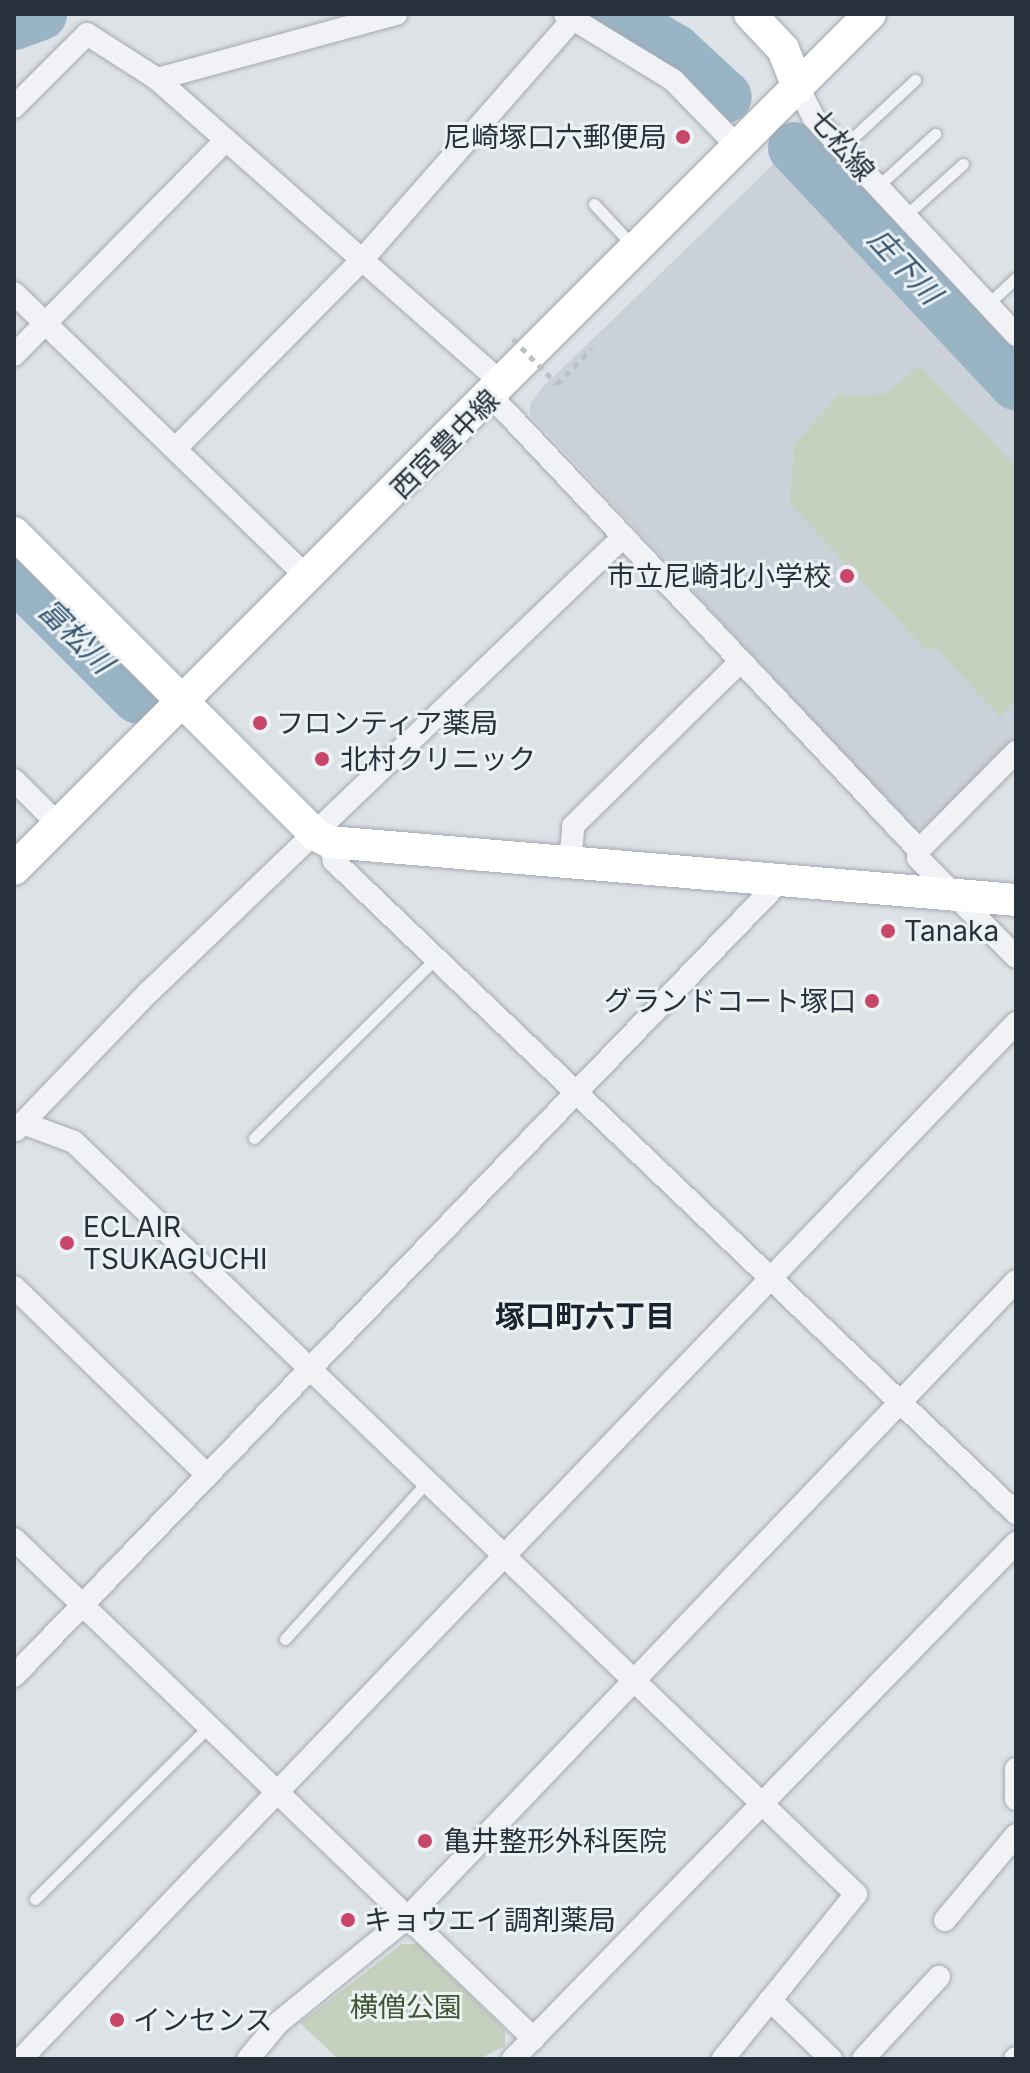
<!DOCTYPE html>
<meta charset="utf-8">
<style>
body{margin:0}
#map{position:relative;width:1030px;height:2073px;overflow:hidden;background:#dde2e6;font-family:Inter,"Noto Sans JP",sans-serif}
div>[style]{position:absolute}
.built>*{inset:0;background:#cbd1d8}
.green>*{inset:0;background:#c5d0bf}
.river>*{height:52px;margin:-26px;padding:0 26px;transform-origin:26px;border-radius:26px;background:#99b4c5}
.path>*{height:5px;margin-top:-2.5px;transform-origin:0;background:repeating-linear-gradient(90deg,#bcc0c5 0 6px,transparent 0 12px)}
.roads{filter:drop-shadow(0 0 2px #a3a9b0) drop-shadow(0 0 2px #a3a9b0)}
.lane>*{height:11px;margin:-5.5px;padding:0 5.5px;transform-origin:5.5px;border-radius:5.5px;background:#f0f2f5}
.street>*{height:22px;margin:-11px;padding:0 11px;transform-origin:11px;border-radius:11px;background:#f0f2f5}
.secondary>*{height:32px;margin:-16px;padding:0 16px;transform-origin:16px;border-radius:16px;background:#fff}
.path-bridge>*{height:5px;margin-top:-2.5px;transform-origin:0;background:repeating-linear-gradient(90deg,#bcc0c5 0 6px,transparent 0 12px)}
.dots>*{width:22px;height:22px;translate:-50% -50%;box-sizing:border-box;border:4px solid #ecf1f4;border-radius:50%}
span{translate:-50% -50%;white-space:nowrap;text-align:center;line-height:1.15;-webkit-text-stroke:6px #ecf1f4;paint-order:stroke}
.poi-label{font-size:28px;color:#27313c}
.right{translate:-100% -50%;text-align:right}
.left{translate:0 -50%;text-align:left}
.street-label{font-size:28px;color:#27313c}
.park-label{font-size:28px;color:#405735}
.water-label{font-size:30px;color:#33556e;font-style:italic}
.neighbourhood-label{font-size:30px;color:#1a222d;font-weight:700}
.frame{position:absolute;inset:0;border:16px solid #27313c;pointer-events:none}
</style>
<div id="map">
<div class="built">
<div style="clip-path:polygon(781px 157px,816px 185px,1016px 412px,1016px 737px,929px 829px,914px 829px,530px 415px,530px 404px,543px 387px)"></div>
</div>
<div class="green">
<div style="clip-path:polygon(919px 365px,1016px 467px,1016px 700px,1000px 717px,935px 647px,928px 652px,789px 503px,795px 444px,839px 395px,886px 394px)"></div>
<div style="clip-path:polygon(402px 1944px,417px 1944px,505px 2030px,505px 2046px,479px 2059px,338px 2059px,300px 2023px)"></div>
</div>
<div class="river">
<div style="left:614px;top:14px;width:71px;rotate:30.5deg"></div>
<div style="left:675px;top:50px;width:69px;rotate:42.7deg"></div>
<div style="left:14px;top:24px;width:29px;rotate:-20deg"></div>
<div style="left:794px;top:148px;width:324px;rotate:46.8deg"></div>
<div style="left:14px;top:574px;width:175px;rotate:45deg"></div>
</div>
<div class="path">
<div style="left:557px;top:384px;width:50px;rotate:-45.8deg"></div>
</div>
<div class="roads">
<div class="lane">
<div style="left:842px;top:148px;width:100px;rotate:-43deg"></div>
<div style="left:877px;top:187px;width:79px;rotate:-42.4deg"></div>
<div style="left:594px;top:204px;width:60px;rotate:47deg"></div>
<div style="left:905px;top:216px;width:78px;rotate:-41.9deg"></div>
<div style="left:988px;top:304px;width:38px;rotate:-43deg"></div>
<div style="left:254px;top:1138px;width:256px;rotate:-44.7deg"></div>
<div style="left:285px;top:1639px;width:213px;rotate:-47.9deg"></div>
<div style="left:35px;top:1899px;width:245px;rotate:-44.8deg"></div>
</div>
<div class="street">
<div style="left:565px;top:14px;width:127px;rotate:31.4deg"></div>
<div style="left:673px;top:80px;width:96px;rotate:45.8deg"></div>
<div style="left:157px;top:79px;width:463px;rotate:41.4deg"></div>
<div style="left:798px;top:87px;width:34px;rotate:63deg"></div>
<div style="left:813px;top:117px;width:298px;rotate:47deg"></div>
<div style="left:14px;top:107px;width:103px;rotate:-45deg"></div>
<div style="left:87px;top:34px;width:83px;rotate:32.7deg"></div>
<div style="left:157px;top:79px;width:248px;rotate:-15.2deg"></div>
<div style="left:14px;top:293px;width:411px;rotate:44.1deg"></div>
<div style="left:14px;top:355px;width:302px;rotate:-45.4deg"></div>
<div style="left:492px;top:397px;width:623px;rotate:46.69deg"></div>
<div style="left:176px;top:448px;width:264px;rotate:-45.3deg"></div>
<div style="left:362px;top:260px;width:320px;rotate:-48.8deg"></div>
<div style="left:1016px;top:752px;width:138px;rotate:134.7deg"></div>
<div style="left:919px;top:850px;width:8px;rotate:97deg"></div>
<div style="left:918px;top:858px;width:139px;rotate:45.3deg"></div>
<div style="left:14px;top:780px;width:64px;rotate:45deg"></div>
<div style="left:330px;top:842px;width:19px;rotate:78deg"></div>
<div style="left:334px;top:861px;width:944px;rotate:43.71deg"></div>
<div style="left:570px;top:864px;width:38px;rotate:-85deg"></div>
<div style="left:573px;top:826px;width:234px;rotate:-44.5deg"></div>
<div style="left:23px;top:1123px;width:54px;rotate:20.4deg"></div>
<div style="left:74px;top:1142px;width:1085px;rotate:43.88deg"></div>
<div style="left:856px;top:1894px;width:212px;rotate:128.9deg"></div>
<div style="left:16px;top:1130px;width:192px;rotate:-46.1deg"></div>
<div style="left:149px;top:992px;width:658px;rotate:-43.83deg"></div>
<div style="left:14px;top:1287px;width:269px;rotate:44.2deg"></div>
<div style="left:14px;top:1539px;width:721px;rotate:43.88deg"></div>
<div style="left:14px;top:1676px;width:1104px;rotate:-46.06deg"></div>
<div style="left:1016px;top:1769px;width:30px;rotate:90deg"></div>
<div style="left:945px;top:1920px;width:111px;rotate:-50.1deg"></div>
<div style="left:770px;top:2000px;width:85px;rotate:44deg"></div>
<div style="left:21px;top:2059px;width:1436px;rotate:-46.16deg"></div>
<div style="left:248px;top:2059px;width:47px;rotate:-50.2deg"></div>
<div style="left:278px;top:2023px;width:169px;rotate:-39.2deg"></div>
<div style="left:409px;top:1916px;width:878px;rotate:-46.29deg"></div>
<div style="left:513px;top:2059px;width:721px;rotate:-45.73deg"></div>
<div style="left:863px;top:2059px;width:112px;rotate:-47.2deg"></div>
<div style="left:1015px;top:2059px;width:1px;rotate:-45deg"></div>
</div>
<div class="secondary">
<div style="left:750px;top:14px;width:48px;rotate:46.7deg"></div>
<div style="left:783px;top:49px;width:41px;rotate:68.5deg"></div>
<div style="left:14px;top:533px;width:427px;rotate:45deg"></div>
<div style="left:316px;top:835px;width:16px;rotate:27deg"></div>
<div style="left:330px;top:842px;width:688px;rotate:4.83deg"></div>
<div style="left:14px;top:869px;width:1210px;rotate:-44.97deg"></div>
</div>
</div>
<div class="path-bridge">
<div style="left:513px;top:339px;width:63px;rotate:45.6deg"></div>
</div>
<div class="dots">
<div style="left:683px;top:137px;background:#c84669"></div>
<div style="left:847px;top:576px;background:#c84669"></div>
<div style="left:260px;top:723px;background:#c84669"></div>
<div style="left:322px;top:759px;background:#c84669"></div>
<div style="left:888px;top:931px;background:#c84669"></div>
<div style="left:872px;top:1001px;background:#c84669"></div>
<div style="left:67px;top:1243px;background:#c84669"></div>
<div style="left:425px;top:1841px;background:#c84669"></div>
<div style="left:348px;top:1920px;background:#c84669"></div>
<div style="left:117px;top:2020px;background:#c84669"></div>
</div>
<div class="poi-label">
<span class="right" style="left:667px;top:137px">尼崎塚口六郵便局</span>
<span class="right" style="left:831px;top:576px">市立尼崎北小学校</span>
<span class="left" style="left:276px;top:723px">フロンティア薬局</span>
<span class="left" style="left:340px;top:759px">北村クリニック</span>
<span class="left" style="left:904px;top:931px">Tanaka</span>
<span class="right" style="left:856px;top:1001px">グランドコート塚口</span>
<span class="left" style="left:83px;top:1243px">ECLAIR<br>TSUKAGUCHI</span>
<span class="left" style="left:443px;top:1841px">亀井整形外科医院</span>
<span class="left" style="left:364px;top:1920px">キョウエイ調剤薬局</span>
<span class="left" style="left:133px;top:2020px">インセンス</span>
</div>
<div class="street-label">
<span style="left:842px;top:145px;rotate:50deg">七松線</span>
<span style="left:445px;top:444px;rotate:-45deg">西宮豊中線</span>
</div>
<div class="park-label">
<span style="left:406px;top:2007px">横僧公園</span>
</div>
<div class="water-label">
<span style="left:905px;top:266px;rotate:47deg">庄下川</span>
<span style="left:76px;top:636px;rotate:45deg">富松川</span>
</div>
<div class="neighbourhood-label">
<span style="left:585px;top:1316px">塚口町六丁目</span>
</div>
<div class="frame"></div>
</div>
